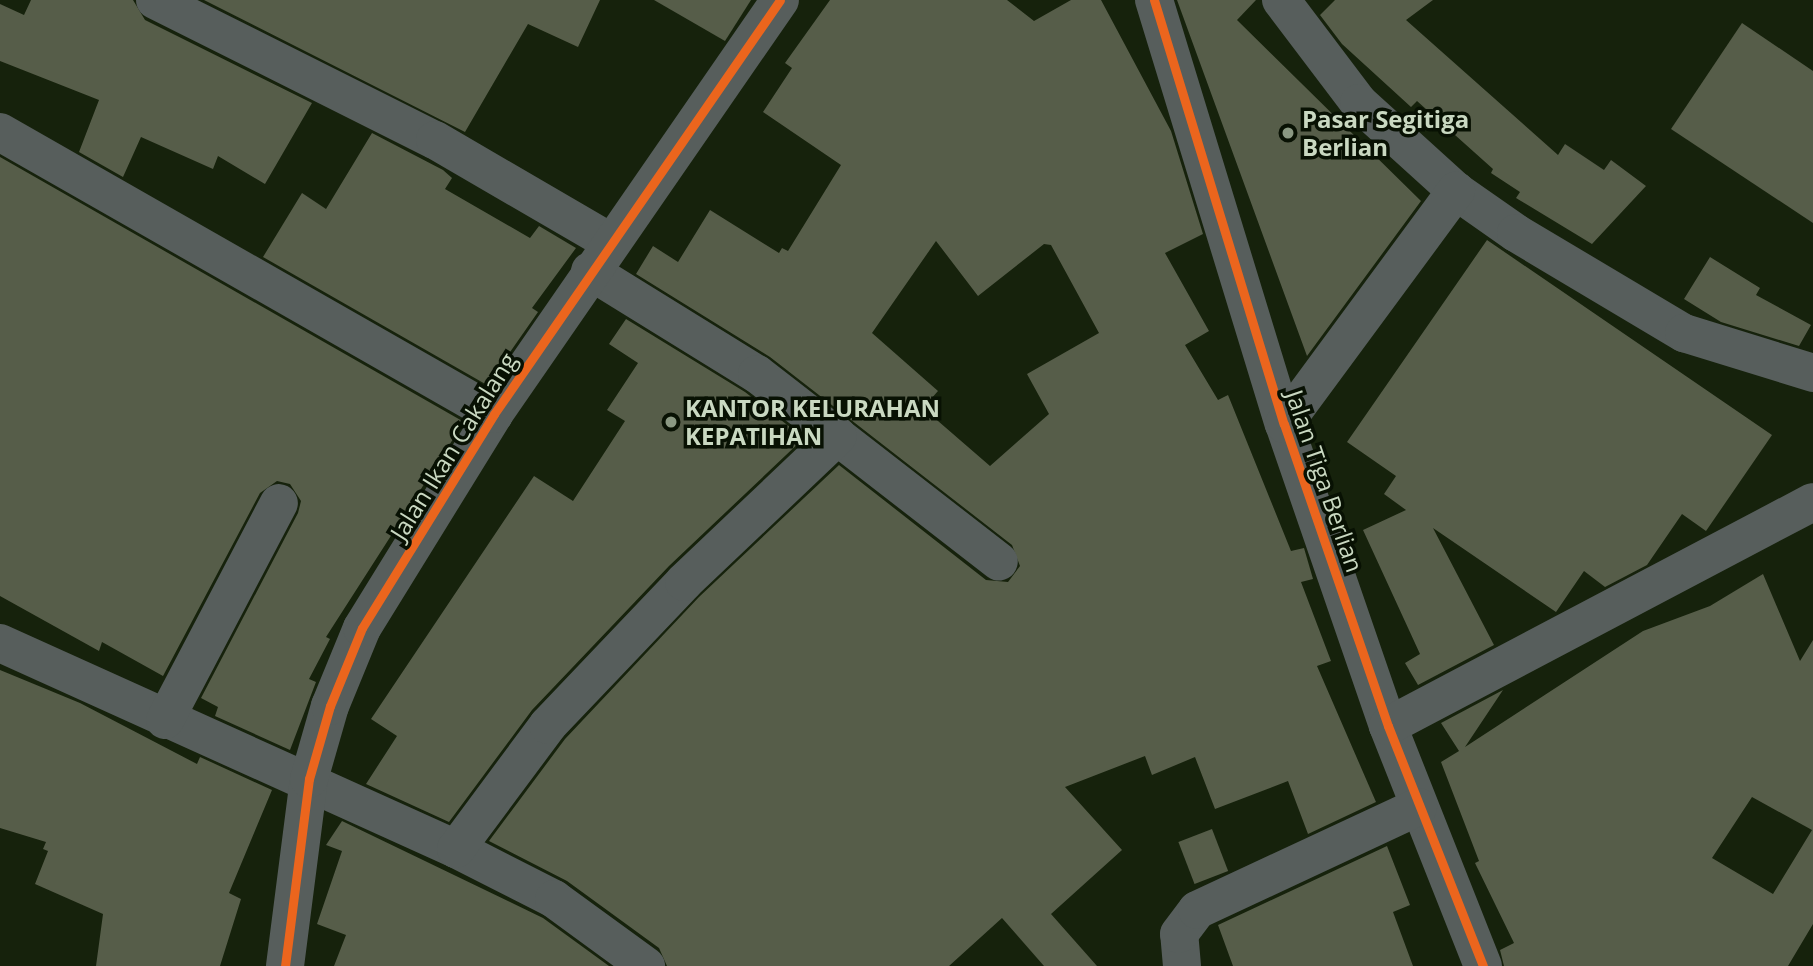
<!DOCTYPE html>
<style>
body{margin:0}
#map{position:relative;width:1813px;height:966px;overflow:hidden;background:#16220c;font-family:"Open Sans",sans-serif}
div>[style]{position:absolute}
.building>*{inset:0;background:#565d49;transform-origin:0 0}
.minor>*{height:38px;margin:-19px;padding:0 19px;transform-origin:19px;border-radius:19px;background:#575e5c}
.cycleway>*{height:9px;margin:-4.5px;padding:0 4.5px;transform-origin:4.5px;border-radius:4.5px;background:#eb651d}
.dots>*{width:19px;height:19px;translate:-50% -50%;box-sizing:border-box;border:4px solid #081103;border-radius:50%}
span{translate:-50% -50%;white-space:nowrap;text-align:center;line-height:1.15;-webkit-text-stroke:7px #081103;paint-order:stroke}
.poi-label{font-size:24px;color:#c9d8c1;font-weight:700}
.left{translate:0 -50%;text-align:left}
.street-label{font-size:24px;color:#c9d8c1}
</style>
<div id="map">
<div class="building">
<div style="clip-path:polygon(31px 0,133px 0,145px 20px,312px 103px,265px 184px,218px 156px,213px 169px,141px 137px,123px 177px,79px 152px,99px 100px,0 61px,0 4px,24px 15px)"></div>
<div style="clip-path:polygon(204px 0,600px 0,578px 47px,528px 24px,465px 132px)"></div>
<div style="clip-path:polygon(654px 0,751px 0,725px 41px)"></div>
<div style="clip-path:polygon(evenodd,830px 0,1007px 0,1034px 21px,1071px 0,1101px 0,1171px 131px,1203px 234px,1165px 253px,1209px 331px,1185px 345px,1218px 400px,1228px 395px,1291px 551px,1304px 548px,1313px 579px,1301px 582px,1331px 661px,1317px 666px,1376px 802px,1308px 834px,1288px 781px,1215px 809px,1195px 757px,1152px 775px,1145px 756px,1065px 787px,1122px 850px,1051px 914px,1097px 966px,1044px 966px,1002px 918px,949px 966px,667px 966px,659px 948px,567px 881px,489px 841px,565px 739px,699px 597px,839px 465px,986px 580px,1008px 582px,1020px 566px,1012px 545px,770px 357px,636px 274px,653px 246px,678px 262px,710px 210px,779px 253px,782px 248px,788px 251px,841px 165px,763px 112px,792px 68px,785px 63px,830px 0,936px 241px,978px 296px,1044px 244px,1051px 245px,1099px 333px,1027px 374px,1049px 414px,990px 466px,923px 408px,938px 391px,872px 333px,936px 241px)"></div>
<div style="clip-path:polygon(1177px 0,1256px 0,1237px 20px,1421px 201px,1307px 356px)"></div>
<div style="clip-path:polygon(1335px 0,1433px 0,1406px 20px,1558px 155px,1565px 144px,1604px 170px,1611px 160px,1646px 186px,1592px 244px,1516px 198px,1520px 192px,1491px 173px,1493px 169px,1417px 101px,1411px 107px,1342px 44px,1320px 15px)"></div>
<div style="clip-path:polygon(1742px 23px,1813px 71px,1813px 223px,1671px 129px)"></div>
<div style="clip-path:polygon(372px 133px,443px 170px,452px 178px,445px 189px,530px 238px,539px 226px,576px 248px,532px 308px,538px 312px,487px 385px,263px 257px,302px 193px,326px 209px)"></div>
<div style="clip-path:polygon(0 157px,464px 422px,326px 637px,330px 639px,309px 679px,316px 682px,290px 750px,215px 716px,218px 707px,201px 698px,298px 513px,301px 501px,290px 484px,277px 481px,260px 493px,163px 676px,102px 642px,99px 651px,0 596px)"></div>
<div style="clip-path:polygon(1487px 240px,1772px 435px,1706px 531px,1682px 514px,1647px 565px,1605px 587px,1584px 571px,1556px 612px,1433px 528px,1494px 645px,1418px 685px,1405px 663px,1420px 654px,1363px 530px,1406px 510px,1384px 494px,1396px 476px,1347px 442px)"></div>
<div style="clip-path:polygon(1710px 257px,1760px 288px,1756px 295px,1811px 325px,1799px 346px,1721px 322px,1684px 299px)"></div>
<div style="clip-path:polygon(626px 319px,745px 392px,804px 438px,669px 566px,532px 710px,449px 822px,366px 784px,397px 736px,371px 719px,534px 476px,573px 501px,625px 421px,607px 410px,638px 363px,609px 344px)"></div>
<div style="clip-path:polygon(evenodd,1763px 574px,1800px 661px,1813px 640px,1813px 924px,1788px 966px,1504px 966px,1500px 950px,1514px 943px,1475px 863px,1479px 861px,1441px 762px,1459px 751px,1441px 723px,1503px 690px,1465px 747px,1643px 631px,1710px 606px,1763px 574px,1752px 797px,1812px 830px,1773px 894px,1712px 858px,1752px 797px)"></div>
<div style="clip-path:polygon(0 670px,80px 703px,197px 764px,200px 757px,272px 790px,229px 893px,241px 899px,220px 966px,96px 966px,103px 914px,35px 884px,48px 851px,43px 849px,46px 842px,0 828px)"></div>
<div style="clip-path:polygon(342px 821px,543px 918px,609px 966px,334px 966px,346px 935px,317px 924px,342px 851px,326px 845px)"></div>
<div style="left:1212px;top:829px;width:45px;height:36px;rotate:69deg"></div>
<div style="clip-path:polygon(1387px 846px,1410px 905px,1393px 912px,1413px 966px,1233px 966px,1218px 925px)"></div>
</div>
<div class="minor">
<div style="left:155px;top:0;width:313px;rotate:26.6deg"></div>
<div style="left:435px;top:140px;width:203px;rotate:30.2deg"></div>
<div style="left:1154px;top:0;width:443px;rotate:73deg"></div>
<div style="left:1284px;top:424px;width:319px;rotate:71deg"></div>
<div style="left:1388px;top:726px;width:258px;rotate:68.4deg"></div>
<div style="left:1281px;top:0;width:129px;rotate:52.9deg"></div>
<div style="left:1359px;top:103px;width:131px;rotate:42.2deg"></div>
<div style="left:1456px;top:191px;width:73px;rotate:35deg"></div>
<div style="left:1516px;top:233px;width:196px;rotate:30.8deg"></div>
<div style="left:1684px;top:333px;width:135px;rotate:17.2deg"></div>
<div style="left:0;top:132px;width:569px;rotate:29.72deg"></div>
<div style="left:590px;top:271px;width:196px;rotate:31.7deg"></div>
<div style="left:757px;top:374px;width:306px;rotate:37.8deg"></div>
<div style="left:1284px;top:424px;width:290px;rotate:-53.6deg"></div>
<div style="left:0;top:643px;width:500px;rotate:24.31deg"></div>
<div style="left:456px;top:849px;width:110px;rotate:27deg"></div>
<div style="left:554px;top:899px;width:114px;rotate:36.1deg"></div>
<div style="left:165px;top:720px;width:245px;rotate:-62.3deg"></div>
<div style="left:1388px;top:726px;width:480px;rotate:-27.8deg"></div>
<div style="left:456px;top:849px;width:154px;rotate:-53.4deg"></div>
<div style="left:548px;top:725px;width:197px;rotate:-46.4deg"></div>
<div style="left:684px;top:582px;width:212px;rotate:-43.5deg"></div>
<div style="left:285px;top:966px;width:189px;rotate:-82.7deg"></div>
<div style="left:309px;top:779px;width:76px;rotate:-74deg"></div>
<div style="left:330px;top:706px;width:84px;rotate:-67.7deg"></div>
<div style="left:362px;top:628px;width:251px;rotate:-58.3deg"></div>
<div style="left:494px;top:414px;width:503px;rotate:-55.36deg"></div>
<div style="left:1182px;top:966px;width:32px;rotate:-95deg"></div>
<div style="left:1179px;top:934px;width:30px;rotate:-53deg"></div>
<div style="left:1197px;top:910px;width:244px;rotate:-25deg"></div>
</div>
<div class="cycleway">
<div style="left:1154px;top:0;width:443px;rotate:73deg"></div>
<div style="left:1284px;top:424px;width:319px;rotate:71deg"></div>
<div style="left:1388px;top:726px;width:258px;rotate:68.4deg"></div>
<div style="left:285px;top:966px;width:189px;rotate:-82.7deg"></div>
<div style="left:309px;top:779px;width:76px;rotate:-74deg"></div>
<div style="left:330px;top:706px;width:84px;rotate:-67.7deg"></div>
<div style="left:362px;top:628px;width:251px;rotate:-58.3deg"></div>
<div style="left:494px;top:414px;width:503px;rotate:-55.36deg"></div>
</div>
<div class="dots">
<div style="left:1288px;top:133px;background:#8a9882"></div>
<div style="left:671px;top:422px;background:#8a9882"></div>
</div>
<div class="poi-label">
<span class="left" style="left:1302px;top:133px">Pasar Segitiga<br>Berlian</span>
<span class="left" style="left:685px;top:422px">KANTOR KELURAHAN<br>KEPATIHAN</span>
</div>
<div class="street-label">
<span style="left:453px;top:446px;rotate:-58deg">Jalan Ikan Cakalang</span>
<span style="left:1325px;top:481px;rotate:71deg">Jalan Tiga Berlian</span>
</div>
</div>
